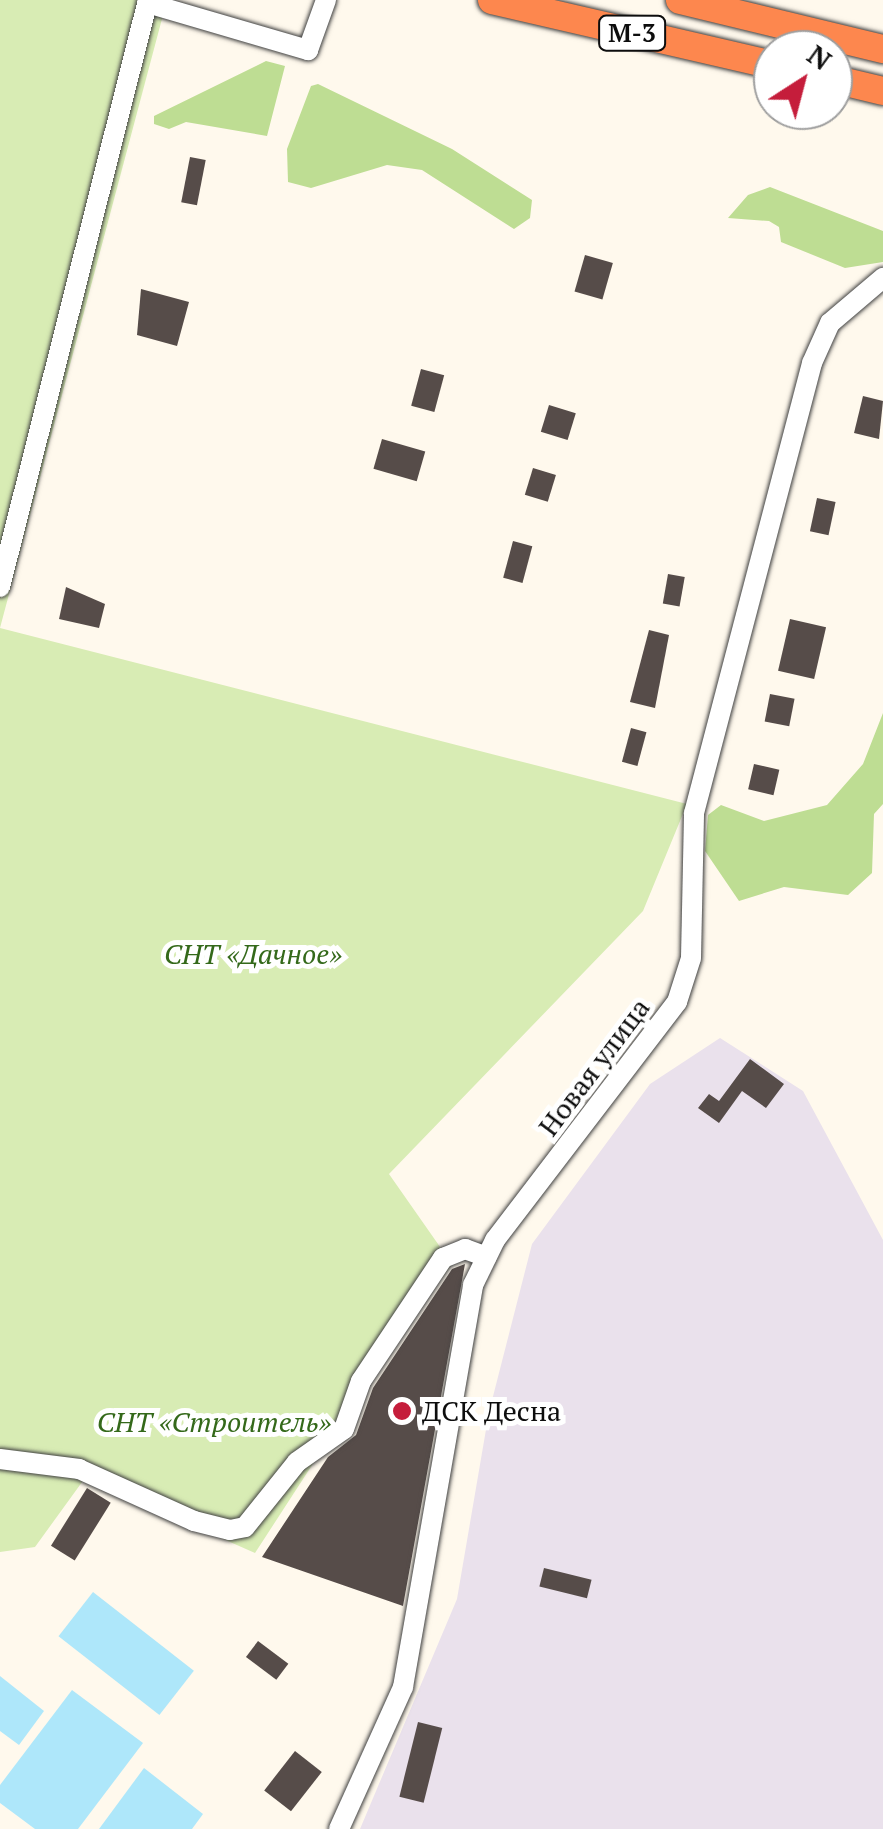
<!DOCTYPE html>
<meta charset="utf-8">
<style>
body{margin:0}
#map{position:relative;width:883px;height:1829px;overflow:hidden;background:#fff9ed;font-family:"PT Serif",serif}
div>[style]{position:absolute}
.industrial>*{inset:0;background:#eae1ec}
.green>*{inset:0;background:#d8ecb4}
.forest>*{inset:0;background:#bedd93}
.water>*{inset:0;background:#aee7fa;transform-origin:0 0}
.building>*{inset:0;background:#564c49;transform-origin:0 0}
.roads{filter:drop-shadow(0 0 2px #404040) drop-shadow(0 0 2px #404040)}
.minor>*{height:20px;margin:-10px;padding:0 10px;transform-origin:10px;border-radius:10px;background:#fff}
.highway>*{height:28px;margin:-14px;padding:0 14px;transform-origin:14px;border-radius:14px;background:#fd874e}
.dots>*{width:28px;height:28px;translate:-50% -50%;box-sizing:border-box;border:5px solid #fff;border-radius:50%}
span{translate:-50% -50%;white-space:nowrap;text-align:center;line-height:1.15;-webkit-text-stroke:10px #fff;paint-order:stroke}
.shield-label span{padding:2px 8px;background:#fff;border:2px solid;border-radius:8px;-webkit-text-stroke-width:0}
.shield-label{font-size:25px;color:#0d0d0d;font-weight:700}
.park-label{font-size:28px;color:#34691a;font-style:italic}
.street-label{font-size:28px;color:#0d0d0d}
.poi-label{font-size:28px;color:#0d0d0d}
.left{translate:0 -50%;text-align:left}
.north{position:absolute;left:753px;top:30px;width:100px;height:100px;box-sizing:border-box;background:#fff;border:2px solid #9e9e9e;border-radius:50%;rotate:36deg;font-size:28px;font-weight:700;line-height:40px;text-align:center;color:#0d0d0d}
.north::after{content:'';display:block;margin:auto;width:35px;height:45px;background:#c51d3b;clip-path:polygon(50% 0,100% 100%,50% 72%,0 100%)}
</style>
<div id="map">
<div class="industrial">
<div style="clip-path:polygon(720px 1038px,803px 1091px,883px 1240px,883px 1829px,360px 1829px,457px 1599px,489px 1412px,532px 1244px,650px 1084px)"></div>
</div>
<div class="green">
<div style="clip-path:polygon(0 0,167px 0,0 628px,687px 804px,643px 911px,389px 1174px,452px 1264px,383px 1356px,255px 1553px,85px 1478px,35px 1547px,0 1552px)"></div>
</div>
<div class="forest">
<div style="clip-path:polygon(266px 61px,285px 66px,267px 136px,186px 122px,169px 129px,154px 124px,154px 116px)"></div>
<div style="clip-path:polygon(318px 84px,452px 149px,532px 200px,530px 218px,514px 229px,422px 170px,387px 165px,311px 188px,288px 182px,287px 149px,311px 86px)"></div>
<div style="clip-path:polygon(770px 187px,883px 231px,883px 262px,845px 268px,781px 242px,779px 227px,769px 221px,728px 218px,748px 195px)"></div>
<div style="clip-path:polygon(883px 713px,883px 804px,874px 814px,872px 873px,848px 895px,784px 887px,739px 901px,705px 851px,708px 815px,721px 805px,764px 821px,827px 805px,863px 764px)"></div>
</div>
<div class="water">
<div style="left:93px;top:1592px;width:128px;height:56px;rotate:38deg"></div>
<div style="clip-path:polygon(0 1676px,44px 1711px,19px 1745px,0 1731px)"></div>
<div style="clip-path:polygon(72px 1690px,143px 1743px,78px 1829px,35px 1829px,0 1803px,0 1785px)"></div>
<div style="clip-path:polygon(144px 1768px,203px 1814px,192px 1829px,99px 1829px)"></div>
</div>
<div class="building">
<div style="left:190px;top:157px;width:16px;height:46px;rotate:11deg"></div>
<div style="left:585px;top:255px;width:29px;height:38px;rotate:16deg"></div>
<div style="clip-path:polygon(141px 289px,189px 302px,177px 346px,137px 335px)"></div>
<div style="left:421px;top:369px;width:24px;height:38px;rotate:15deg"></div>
<div style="clip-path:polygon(863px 396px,883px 401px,879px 439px,854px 433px)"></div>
<div style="left:549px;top:405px;width:28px;height:28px;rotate:17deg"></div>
<div style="left:382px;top:439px;width:45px;height:31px;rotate:16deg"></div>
<div style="left:533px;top:468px;width:24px;height:28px;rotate:17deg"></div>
<div style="left:817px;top:498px;width:19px;height:34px;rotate:12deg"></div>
<div style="left:513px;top:541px;width:20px;height:38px;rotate:15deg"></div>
<div style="left:668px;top:574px;width:17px;height:30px;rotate:10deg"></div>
<div style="clip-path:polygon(66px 587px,105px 604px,99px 628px,59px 619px)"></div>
<div style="left:790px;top:619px;width:37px;height:53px;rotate:13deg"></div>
<div style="clip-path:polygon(649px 630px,669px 635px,655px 708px,630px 702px)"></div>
<div style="left:770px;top:694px;width:25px;height:28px;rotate:11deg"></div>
<div style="left:631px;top:728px;width:16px;height:35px;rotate:15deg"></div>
<div style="left:754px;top:764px;width:26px;height:26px;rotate:13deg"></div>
<div style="clip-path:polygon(750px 1059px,784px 1084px,766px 1108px,742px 1091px,719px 1123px,698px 1108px,709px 1094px,719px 1101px)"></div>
<div style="clip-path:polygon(465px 1264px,403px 1606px,262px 1557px,328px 1457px,356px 1435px,373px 1388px,452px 1269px)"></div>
<div style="left:87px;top:1488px;width:28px;height:68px;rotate:32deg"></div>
<div style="left:544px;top:1568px;width:49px;height:19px;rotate:14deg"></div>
<div style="left:258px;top:1641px;width:38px;height:20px;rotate:37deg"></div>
<div style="left:418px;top:1722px;width:25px;height:77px;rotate:14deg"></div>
<div style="left:295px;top:1751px;width:34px;height:50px;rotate:38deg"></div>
</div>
<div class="roads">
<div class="minor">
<div style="left:147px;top:3px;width:168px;rotate:16.3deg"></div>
<div style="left:308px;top:50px;width:53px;rotate:-70.2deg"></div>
<div style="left:0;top:587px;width:605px;rotate:-75.85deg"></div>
<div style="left:0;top:1459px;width:80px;rotate:7.2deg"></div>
<div style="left:79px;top:1469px;width:126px;rotate:24.3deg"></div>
<div style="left:194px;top:1521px;width:37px;rotate:14deg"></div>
<div style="left:230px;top:1530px;width:15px;rotate:-11deg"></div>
<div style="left:245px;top:1527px;width:83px;rotate:-51.3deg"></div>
<div style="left:297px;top:1462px;width:57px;rotate:-35.1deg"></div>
<div style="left:344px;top:1429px;width:51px;rotate:-70.5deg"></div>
<div style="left:361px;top:1381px;width:148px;rotate:-56.3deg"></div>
<div style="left:443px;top:1258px;width:24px;rotate:-22deg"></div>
<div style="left:465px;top:1249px;width:23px;rotate:20deg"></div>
<div style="left:339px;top:1829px;width:156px;rotate:-65.7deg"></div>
<div style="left:403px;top:1687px;width:408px;rotate:-80.1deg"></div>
<div style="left:473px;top:1285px;width:50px;rotate:-63.9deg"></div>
<div style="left:495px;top:1240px;width:300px;rotate:-52.6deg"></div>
<div style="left:677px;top:1002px;width:46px;rotate:-72.3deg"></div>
<div style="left:691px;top:958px;width:145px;rotate:-88.8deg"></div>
<div style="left:694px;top:813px;width:465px;rotate:-75.3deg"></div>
<div style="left:812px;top:363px;width:44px;rotate:-65.8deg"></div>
<div style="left:830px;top:323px;width:70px;rotate:-40.3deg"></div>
</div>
<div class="highway">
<div style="left:492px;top:0;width:288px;rotate:13deg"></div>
<div style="left:680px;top:0;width:209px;rotate:13.6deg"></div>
<div style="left:833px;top:79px;width:51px;rotate:13.5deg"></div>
</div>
</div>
<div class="dots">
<div style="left:402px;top:1411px;background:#c51d3b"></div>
</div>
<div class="shield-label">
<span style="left:632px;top:33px">М-3</span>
</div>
<div class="park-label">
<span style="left:253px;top:954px">СНТ «Дачное»</span>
<span style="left:214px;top:1422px">СНТ «Строитель»</span>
</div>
<div class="street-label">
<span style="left:594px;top:1067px;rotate:-53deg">Новая улица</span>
</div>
<div class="poi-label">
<span class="left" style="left:422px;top:1411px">ДСК Десна</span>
</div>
<div class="north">N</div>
</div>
